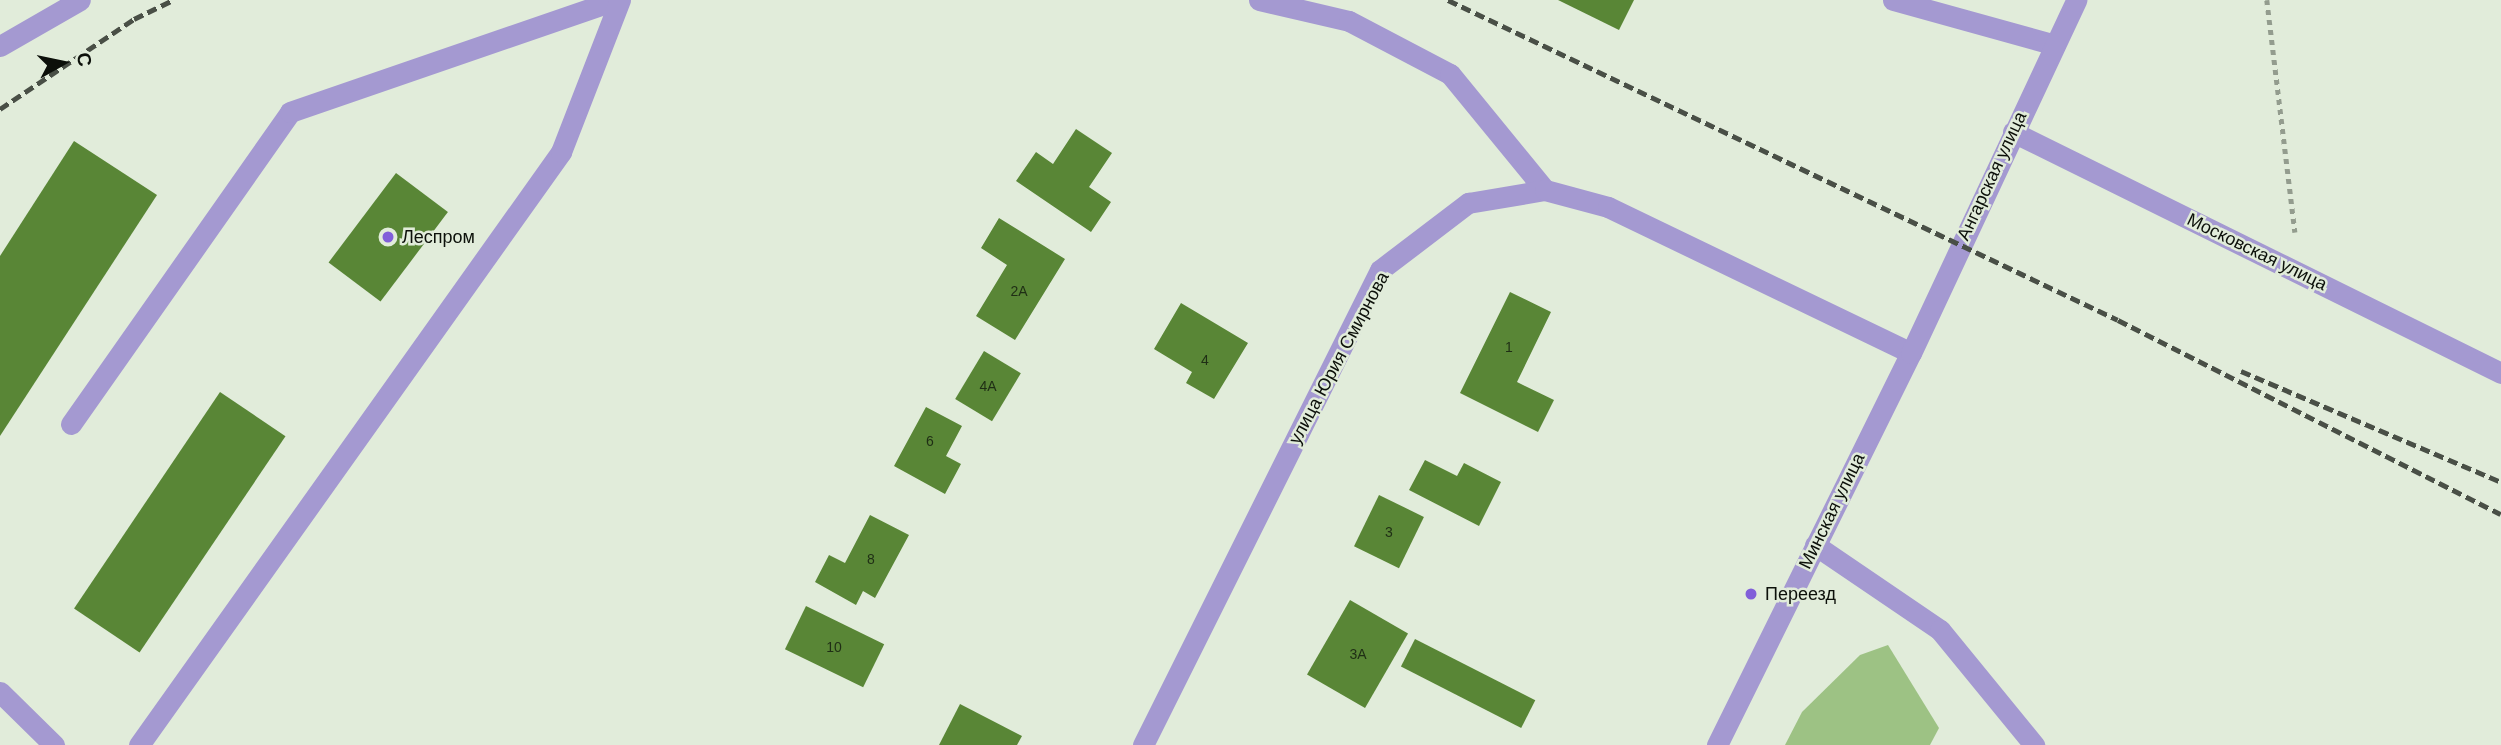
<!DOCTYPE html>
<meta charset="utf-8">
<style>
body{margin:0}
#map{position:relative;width:2501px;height:745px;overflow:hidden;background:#e1ecda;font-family:Helvetica,sans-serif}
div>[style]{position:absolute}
.green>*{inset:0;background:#9dc284}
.building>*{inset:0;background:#598636;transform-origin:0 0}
.path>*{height:4.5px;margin-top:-2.25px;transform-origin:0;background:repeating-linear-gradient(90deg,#939c8e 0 5px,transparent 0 10px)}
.service>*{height:21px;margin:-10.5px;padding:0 10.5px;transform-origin:10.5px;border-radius:10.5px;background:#a499d1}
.minor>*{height:21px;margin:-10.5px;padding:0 10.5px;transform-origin:10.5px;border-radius:10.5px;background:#a499d1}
.rail>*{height:5px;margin-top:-2.5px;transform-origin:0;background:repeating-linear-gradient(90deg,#494f46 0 10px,transparent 0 15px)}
.dots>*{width:19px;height:19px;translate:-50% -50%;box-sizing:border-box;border:4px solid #e1ecda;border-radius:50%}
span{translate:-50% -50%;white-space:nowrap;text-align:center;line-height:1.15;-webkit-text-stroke:5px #e1ecda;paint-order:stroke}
.number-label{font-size:14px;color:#1f2e15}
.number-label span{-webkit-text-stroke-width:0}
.street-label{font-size:18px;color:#0c100a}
.poi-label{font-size:18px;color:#0c100a}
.left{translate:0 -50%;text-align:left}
.north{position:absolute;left:28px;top:28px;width:70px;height:70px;-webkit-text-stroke:5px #e1ecda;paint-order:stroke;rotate:81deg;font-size:19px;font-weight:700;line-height:28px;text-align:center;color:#0c100a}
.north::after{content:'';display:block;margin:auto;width:24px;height:32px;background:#0c100a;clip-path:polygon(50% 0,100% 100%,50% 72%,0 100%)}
</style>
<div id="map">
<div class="green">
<div style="clip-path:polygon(1888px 645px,1939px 728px,1930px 745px,1785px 745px,1802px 712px,1860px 655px)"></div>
</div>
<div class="building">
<div style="clip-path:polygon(1558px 0,1634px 0,1619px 30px)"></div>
<div style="clip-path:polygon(1076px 129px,1112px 153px,1089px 187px,1111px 202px,1091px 232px,1016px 181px,1036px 152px,1053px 164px)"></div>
<div style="clip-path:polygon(74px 141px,157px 195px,0 436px,0 256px)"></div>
<div style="left:396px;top:173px;width:65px;height:112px;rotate:37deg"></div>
<div style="clip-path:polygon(999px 218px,1065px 259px,1015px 340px,976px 316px,1007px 265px,981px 248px)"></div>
<div style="clip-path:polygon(1510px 292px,1551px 312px,1517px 382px,1554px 400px,1538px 432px,1460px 393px)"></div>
<div style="clip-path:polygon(1181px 303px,1248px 343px,1214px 399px,1186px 383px,1192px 372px,1154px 349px)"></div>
<div style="left:984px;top:351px;width:43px;height:56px;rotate:31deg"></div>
<div style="left:220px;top:392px;width:79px;height:261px;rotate:34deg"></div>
<div style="clip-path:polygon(926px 407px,962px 426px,946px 456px,961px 464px,945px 494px,894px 466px)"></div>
<div style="clip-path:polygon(1425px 460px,1457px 476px,1464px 463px,1501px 482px,1479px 526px,1409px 490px)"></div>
<div style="left:1379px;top:495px;width:50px;height:57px;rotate:26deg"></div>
<div style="clip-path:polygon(870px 515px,909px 535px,875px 598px,863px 591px,856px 605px,815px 582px,829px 555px,845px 563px)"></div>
<div style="left:1350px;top:600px;width:67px;height:86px;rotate:30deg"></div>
<div style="left:806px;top:606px;width:87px;height:48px;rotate:26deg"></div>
<div style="left:1415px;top:639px;width:135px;height:31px;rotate:27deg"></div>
<div style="clip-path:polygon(960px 704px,1022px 736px,1017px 745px,939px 745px)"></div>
</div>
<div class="path">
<div style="left:2267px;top:0;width:234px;rotate:83.1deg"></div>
</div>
<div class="service">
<div style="left:1259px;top:0;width:92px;rotate:13.1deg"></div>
<div style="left:1349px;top:21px;width:114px;rotate:27.7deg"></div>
<div style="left:1450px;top:74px;width:150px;rotate:50.7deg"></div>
<div style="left:1893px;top:0;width:168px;rotate:15.5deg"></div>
<div style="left:0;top:46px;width:92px;rotate:-29.9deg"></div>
<div style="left:71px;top:424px;width:381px;rotate:-54.9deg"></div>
<div style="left:290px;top:112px;width:344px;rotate:-19deg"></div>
<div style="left:1815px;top:545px;width:151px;rotate:34.2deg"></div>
<div style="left:1940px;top:630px;width:149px;rotate:50.7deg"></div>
<div style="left:0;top:692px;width:76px;rotate:44.5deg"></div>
<div style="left:139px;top:745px;width:728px;rotate:-54.56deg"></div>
<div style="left:561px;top:152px;width:163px;rotate:-68.8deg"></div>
</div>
<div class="minor">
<div style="left:2013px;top:132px;width:544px;rotate:26.28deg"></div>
<div style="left:1143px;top:745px;width:531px;rotate:-63.48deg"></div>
<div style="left:1380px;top:270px;width:111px;rotate:-37.3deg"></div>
<div style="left:1468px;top:203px;width:78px;rotate:-9.6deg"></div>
<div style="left:1545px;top:190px;width:65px;rotate:15.1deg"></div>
<div style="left:1608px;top:207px;width:336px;rotate:25.7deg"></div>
<div style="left:1717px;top:745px;width:437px;rotate:-63.7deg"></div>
<div style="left:1911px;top:353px;width:390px;rotate:-64.9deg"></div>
</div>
<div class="rail">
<div style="left:1448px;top:0;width:742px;rotate:25.53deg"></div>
<div style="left:2118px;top:320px;width:429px;rotate:26.9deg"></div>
<div style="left:0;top:109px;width:161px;rotate:-33.9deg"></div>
<div style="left:134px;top:19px;width:43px;rotate:-26deg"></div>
<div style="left:2241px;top:371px;width:283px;rotate:23.1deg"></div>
</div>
<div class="dots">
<div style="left:388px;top:237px;background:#815fd9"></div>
<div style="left:1751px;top:594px;background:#815fd9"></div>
</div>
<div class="number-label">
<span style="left:1019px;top:291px">2А</span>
<span style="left:1509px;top:347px">1</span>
<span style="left:1205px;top:360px">4</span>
<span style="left:988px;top:386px">4А</span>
<span style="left:930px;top:441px">6</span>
<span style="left:1389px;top:532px">3</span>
<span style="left:871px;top:559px">8</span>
<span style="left:834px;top:647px">10</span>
<span style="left:1358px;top:654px">3А</span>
</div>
<div class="street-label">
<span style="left:1992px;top:176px;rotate:-65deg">Ангарская улица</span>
<span style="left:2257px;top:252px;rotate:26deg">Московская улица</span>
<span style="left:1339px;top:358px;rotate:-62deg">улица Юрия Смирнова</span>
<span style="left:1832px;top:511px;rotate:-64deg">Минская улица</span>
</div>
<div class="poi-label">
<span class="left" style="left:402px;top:237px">Леспром</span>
<span class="left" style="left:1765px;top:594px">Переезд</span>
</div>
<div class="north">С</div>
</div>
